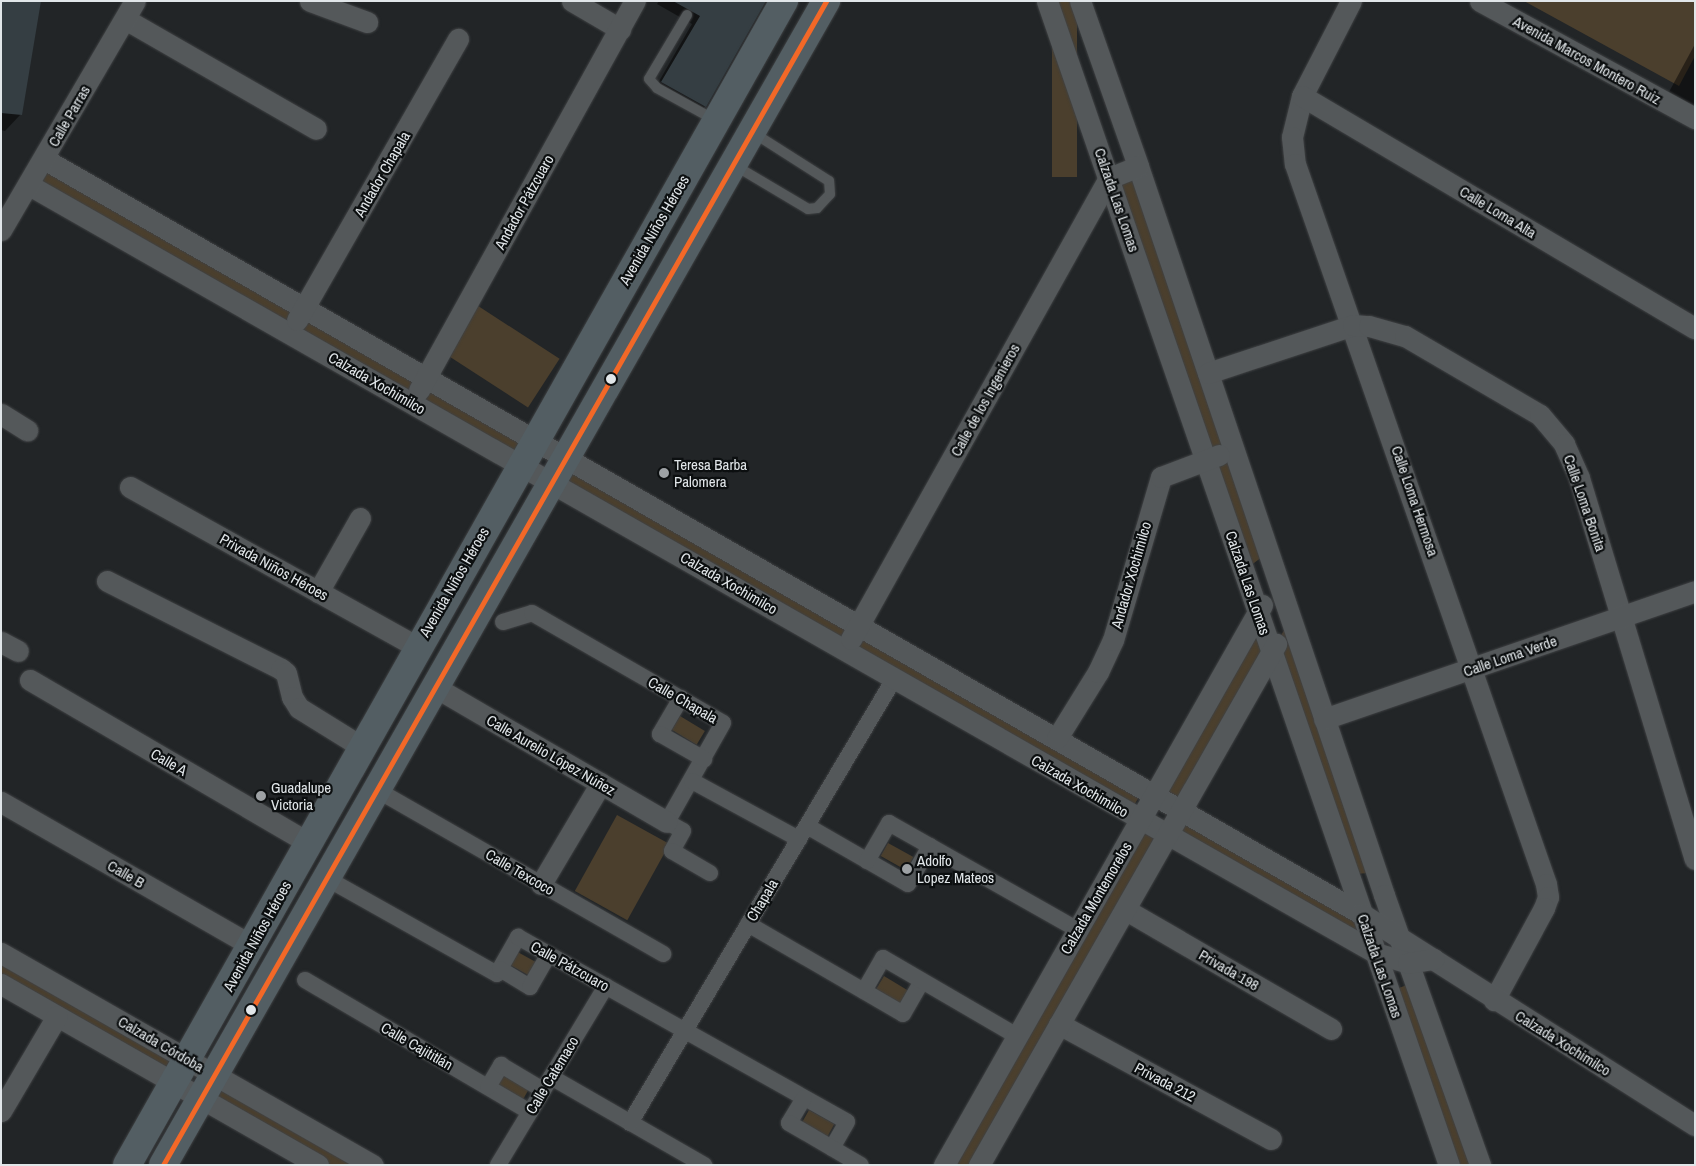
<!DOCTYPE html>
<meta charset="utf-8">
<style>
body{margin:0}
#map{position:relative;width:1696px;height:1166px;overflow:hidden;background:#222527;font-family:"Archivo Narrow",sans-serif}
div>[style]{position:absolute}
.green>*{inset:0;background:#4b3f2d;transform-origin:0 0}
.shadow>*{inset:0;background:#0007}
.building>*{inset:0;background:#353e43}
.roads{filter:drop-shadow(0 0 1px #3f4143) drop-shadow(0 0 1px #3f4143)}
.service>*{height:10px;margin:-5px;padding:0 5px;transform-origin:5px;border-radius:5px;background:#54585a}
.pedestrian>*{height:16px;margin:-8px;padding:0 8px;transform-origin:8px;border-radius:8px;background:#54585a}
.minor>*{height:21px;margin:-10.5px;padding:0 10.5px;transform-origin:10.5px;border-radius:10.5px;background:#54585a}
.primary>*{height:28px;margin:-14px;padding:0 14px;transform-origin:14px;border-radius:14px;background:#535e63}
.bus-1>*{height:5px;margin:-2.5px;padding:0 2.5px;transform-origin:2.5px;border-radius:2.5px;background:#f36827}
.dots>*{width:14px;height:14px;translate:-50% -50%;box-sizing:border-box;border:2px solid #0c0f10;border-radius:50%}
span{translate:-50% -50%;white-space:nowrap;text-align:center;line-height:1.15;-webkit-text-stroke:4.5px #0c0f10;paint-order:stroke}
.street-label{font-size:15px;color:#e1e6e9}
.poi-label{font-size:15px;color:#e1e6e9}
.left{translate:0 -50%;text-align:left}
.frame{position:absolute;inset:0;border:2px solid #e1e6e9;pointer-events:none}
</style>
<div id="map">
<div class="green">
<div style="left:1052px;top:1px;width:25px;height:176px"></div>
<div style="clip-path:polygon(1524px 1px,1695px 1px,1695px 56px,1679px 86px)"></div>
<div style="clip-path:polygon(51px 166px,521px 441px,516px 453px,40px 185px)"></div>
<div style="left:1131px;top:169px;width:291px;height:24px;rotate:70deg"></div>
<div style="left:469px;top:300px;width:108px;height:58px;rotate:33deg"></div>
<div style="clip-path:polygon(1234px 450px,1262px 557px,1250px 566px,1206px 459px)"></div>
<div style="left:565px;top:459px;width:666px;height:21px;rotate:30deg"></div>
<div style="clip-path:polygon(1286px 627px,1369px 873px,1355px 874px,1271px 652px)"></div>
<div style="clip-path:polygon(1256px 629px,1264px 651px,1176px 808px,1158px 790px)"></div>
<div style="left:680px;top:716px;width:29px;height:16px;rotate:31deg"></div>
<div style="left:617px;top:815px;width:60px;height:87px;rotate:29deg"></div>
<div style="clip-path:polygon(1185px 822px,1362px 914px,1361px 933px,1178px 834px)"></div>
<div style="left:1140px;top:829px;width:20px;height:386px;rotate:30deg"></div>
<div style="left:888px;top:843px;width:29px;height:15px;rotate:29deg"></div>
<div style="left:514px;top:950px;width:29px;height:15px;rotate:29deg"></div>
<div style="left:1px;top:959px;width:206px;height:23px;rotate:30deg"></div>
<div style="left:884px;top:976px;width:29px;height:16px;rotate:31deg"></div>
<div style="left:1410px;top:984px;width:192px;height:15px;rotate:71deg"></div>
<div style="left:504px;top:1074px;width:29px;height:15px;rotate:29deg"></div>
<div style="clip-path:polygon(219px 1077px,373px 1165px,329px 1165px,205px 1092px)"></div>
<div style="left:809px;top:1110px;width:29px;height:15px;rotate:29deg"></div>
</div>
<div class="shadow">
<div style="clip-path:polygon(1px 1px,21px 114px,5px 131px,1px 130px)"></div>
<div style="clip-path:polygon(659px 1px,764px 1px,705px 106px,697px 114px,654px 90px,692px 24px,657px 4px)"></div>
<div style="clip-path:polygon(1695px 44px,1695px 121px,1663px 103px)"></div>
</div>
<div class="building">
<div style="clip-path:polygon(1px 1px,41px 1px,22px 115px,1px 113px)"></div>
<div style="clip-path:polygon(673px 1px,766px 1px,706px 107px,661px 82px,700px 16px)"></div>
</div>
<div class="roads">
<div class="service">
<div style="left:687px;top:15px;width:74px;rotate:120.7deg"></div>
<div style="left:649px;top:79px;width:12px;rotate:48deg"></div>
<div style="left:657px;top:88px;width:66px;rotate:28.9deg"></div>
<div style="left:734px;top:165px;width:86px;rotate:30.7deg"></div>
<div style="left:808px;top:209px;width:9px;rotate:-6deg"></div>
<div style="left:817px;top:208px;width:19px;rotate:-47deg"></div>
<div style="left:830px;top:194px;width:13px;rotate:-94deg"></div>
<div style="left:829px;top:181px;width:91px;rotate:-147.5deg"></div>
</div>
<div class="pedestrian">
<div style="left:503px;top:622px;width:30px;rotate:-17deg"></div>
<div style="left:532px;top:613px;width:220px;rotate:29.9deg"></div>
<div style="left:723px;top:723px;width:114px;rotate:119.5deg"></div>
<div style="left:667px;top:822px;width:18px;rotate:29deg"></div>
<div style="left:683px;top:831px;width:23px;rotate:119deg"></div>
<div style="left:672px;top:851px;width:44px;rotate:30.1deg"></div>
<div style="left:681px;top:698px;width:42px;rotate:120.3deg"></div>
<div style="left:660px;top:734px;width:51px;rotate:29.6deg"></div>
<div style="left:692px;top:781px;width:122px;rotate:28.5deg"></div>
<div style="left:377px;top:790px;width:330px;rotate:29.8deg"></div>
<div style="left:807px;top:826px;width:116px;rotate:29.9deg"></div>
<div style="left:908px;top:884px;width:44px;rotate:-59.9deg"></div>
<div style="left:867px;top:861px;width:44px;rotate:-59.9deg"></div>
<div style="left:889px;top:823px;width:217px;rotate:29.5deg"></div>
<div style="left:326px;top:878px;width:196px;rotate:29.3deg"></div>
<div style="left:497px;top:974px;width:43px;rotate:-60.4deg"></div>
<div style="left:518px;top:937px;width:377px;rotate:29.3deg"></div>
<div style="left:847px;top:1122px;width:30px;rotate:120deg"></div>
<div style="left:748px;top:924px;width:179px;rotate:30.1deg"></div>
<div style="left:903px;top:1014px;width:38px;rotate:-60deg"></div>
<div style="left:500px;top:969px;width:35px;rotate:31deg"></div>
<div style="left:530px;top:987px;width:38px;rotate:-60deg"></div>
<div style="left:305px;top:980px;width:261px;rotate:30.4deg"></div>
<div style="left:864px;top:991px;width:38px;rotate:-60deg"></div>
<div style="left:883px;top:958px;width:155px;rotate:30.2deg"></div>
<div style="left:551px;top:1077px;width:177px;rotate:29.9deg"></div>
<div style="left:488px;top:1087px;width:26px;rotate:-59deg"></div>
<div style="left:501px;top:1065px;width:49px;rotate:30.8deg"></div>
<div style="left:804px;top:1098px;width:29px;rotate:121deg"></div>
<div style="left:789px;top:1123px;width:83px;rotate:30.3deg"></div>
<div style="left:630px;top:1123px;width:517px;rotate:-59.26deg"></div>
<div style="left:498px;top:1165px;width:209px;rotate:-58.9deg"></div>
</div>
<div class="minor">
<div style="left:310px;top:1px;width:61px;rotate:20.2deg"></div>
<div style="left:572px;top:1px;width:56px;rotate:30.3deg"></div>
<div style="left:1047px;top:1px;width:1231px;rotate:70.95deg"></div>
<div style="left:1080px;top:1px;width:175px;rotate:70.6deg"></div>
<div style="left:1138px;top:166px;width:769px;rotate:71.35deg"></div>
<div style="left:1384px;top:895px;width:287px;rotate:70.4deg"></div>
<div style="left:1351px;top:1px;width:107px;rotate:117.3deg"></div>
<div style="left:1302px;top:96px;width:42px;rotate:103.7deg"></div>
<div style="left:1292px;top:137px;width:27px;rotate:84deg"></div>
<div style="left:1295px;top:164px;width:762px;rotate:70.78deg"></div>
<div style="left:1546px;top:884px;width:13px;rotate:81deg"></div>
<div style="left:1548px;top:897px;width:12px;rotate:110deg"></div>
<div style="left:1544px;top:908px;width:105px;rotate:118.5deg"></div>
<div style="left:1480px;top:1px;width:245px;rotate:28.6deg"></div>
<div style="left:125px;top:19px;width:220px;rotate:29.9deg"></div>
<div style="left:1302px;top:96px;width:456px;rotate:30.6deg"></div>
<div style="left:44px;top:159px;width:1519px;rotate:29.81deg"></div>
<div style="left:1362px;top:914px;width:394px;rotate:32.4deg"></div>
<div style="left:29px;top:185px;width:1551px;rotate:29.69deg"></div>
<div style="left:1376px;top:953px;width:34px;rotate:17deg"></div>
<div style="left:1408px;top:963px;width:26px;rotate:-9deg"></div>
<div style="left:1px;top:230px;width:265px;rotate:-59.7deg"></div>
<div style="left:297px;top:320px;width:324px;rotate:-60.2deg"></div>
<div style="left:1208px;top:373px;width:153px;rotate:-18.3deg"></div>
<div style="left:1353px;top:325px;width:16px;rotate:4deg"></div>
<div style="left:1369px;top:326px;width:37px;rotate:16deg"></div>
<div style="left:1405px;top:336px;width:156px;rotate:30.3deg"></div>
<div style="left:1540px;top:415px;width:38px;rotate:50deg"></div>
<div style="left:1564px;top:444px;width:37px;rotate:66deg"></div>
<div style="left:1579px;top:478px;width:398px;rotate:73.1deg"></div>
<div style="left:419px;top:390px;width:445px;rotate:-61deg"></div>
<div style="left:1px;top:414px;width:31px;rotate:32deg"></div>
<div style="left:130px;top:487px;width:329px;rotate:29.1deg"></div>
<div style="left:107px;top:581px;width:195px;rotate:26.8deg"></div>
<div style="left:281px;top:669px;width:6px;rotate:39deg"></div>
<div style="left:286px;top:673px;width:25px;rotate:76deg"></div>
<div style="left:292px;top:697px;width:13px;rotate:58deg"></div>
<div style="left:299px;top:708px;width:74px;rotate:31.8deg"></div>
<div style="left:318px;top:592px;width:85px;rotate:-60.4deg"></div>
<div style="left:851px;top:639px;width:528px;rotate:-60.77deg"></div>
<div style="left:1109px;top:178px;width:31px;rotate:-22deg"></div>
<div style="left:1px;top:642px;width:19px;rotate:28deg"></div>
<div style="left:30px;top:680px;width:323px;rotate:30.3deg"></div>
<div style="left:435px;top:687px;width:268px;rotate:30.2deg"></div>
<div style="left:1324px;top:719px;width:392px;rotate:-19deg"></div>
<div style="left:1057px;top:738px;width:78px;rotate:-58.2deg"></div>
<div style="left:1098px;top:672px;width:35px;rotate:-65deg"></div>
<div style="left:1113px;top:640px;width:170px;rotate:-73.6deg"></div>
<div style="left:1161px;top:477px;width:62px;rotate:-20.8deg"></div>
<div style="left:1px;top:802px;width:289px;rotate:29.8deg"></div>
<div style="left:541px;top:884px;width:117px;rotate:-59.3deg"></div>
<div style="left:1126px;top:910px;width:237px;rotate:30.1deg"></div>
<div style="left:1px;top:953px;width:428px;rotate:29.7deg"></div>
<div style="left:1px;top:984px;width:365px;rotate:29.7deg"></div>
<div style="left:1059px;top:1024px;width:241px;rotate:28.5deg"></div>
<div style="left:1px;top:1111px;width:110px;rotate:-59.5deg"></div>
<div style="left:944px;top:1165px;width:644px;rotate:-60.41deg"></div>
<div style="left:979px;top:1165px;width:600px;rotate:-60.31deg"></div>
</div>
<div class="primary">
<div style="left:127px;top:1165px;width:1337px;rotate:-60.56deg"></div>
<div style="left:163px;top:1165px;width:1340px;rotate:-60.33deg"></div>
</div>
</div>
<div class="bus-1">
<div style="left:163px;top:1165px;width:1340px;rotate:-60.33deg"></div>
</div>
<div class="dots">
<div style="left:611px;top:379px;background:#e1e6e9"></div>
<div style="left:664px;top:473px;background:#9ea2a5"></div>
<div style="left:261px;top:796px;background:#9ea2a5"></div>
<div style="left:907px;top:869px;background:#9ea2a5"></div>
<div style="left:251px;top:1010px;background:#e1e6e9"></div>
</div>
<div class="street-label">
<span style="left:1587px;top:60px;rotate:29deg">Avenida Marcos Montero Ruiz</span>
<span style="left:69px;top:116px;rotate:-60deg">Calle Parras</span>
<span style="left:382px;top:174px;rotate:-60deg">Andador Chapala</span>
<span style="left:1117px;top:200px;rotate:71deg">Calzada Las Lomas</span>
<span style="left:524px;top:202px;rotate:-61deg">Andador Pátzcuaro</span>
<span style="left:1498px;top:212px;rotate:31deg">Calle Loma Alta</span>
<span style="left:654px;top:230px;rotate:-60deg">Avenida Niños Héroes</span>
<span style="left:377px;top:383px;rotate:30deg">Calzada Xochimilco</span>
<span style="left:985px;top:400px;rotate:-61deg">Calle de los Ingenieros</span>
<span style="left:1415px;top:501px;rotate:71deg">Calle Loma Hermosa</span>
<span style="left:1585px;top:503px;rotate:71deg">Calle Loma Bonita</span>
<span style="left:274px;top:567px;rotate:29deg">Privada Niños Héroes</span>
<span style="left:1131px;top:575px;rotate:-74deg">Andador Xochimilco</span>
<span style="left:454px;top:582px;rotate:-60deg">Avenida Niños Héroes</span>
<span style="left:729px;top:583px;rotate:30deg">Calzada Xochimilco</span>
<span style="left:1248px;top:583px;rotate:71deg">Calzada Las Lomas</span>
<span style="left:1510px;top:656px;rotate:-19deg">Calle Loma Verde</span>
<span style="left:683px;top:700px;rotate:30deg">Calle Chapala</span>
<span style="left:551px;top:755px;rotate:30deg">Calle Aurelio López Núñez</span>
<span style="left:169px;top:762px;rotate:30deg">Calle A</span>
<span style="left:1080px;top:786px;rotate:30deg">Calzada Xochimilco</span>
<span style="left:520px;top:872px;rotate:30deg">Calle Texcoco</span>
<span style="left:126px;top:874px;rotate:30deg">Calle B</span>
<span style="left:1096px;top:898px;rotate:-60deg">Calzada Montemorelos</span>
<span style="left:762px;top:900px;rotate:-59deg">Chapala</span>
<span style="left:257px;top:936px;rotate:-61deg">Avenida Niños Héroes</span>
<span style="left:570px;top:966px;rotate:29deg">Calle Pátzcuaro</span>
<span style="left:1380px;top:966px;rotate:71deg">Calzada Las Lomas</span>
<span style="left:1229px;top:970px;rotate:30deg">Privada 198</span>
<span style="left:1563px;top:1043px;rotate:32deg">Calzada Xochimilco</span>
<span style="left:161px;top:1044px;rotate:30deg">Calzada Córdoba</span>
<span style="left:417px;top:1046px;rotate:30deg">Calle Cajititlán</span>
<span style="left:552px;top:1075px;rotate:-59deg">Calle Catemaco</span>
<span style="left:1165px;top:1082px;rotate:28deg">Privada 212</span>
</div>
<div class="poi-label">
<span class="left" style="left:674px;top:473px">Teresa Barba<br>Palomera</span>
<span class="left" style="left:271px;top:796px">Guadalupe<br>Victoria</span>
<span class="left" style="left:917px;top:869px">Adolfo<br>Lopez Mateos</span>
</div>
<div class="frame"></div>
</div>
